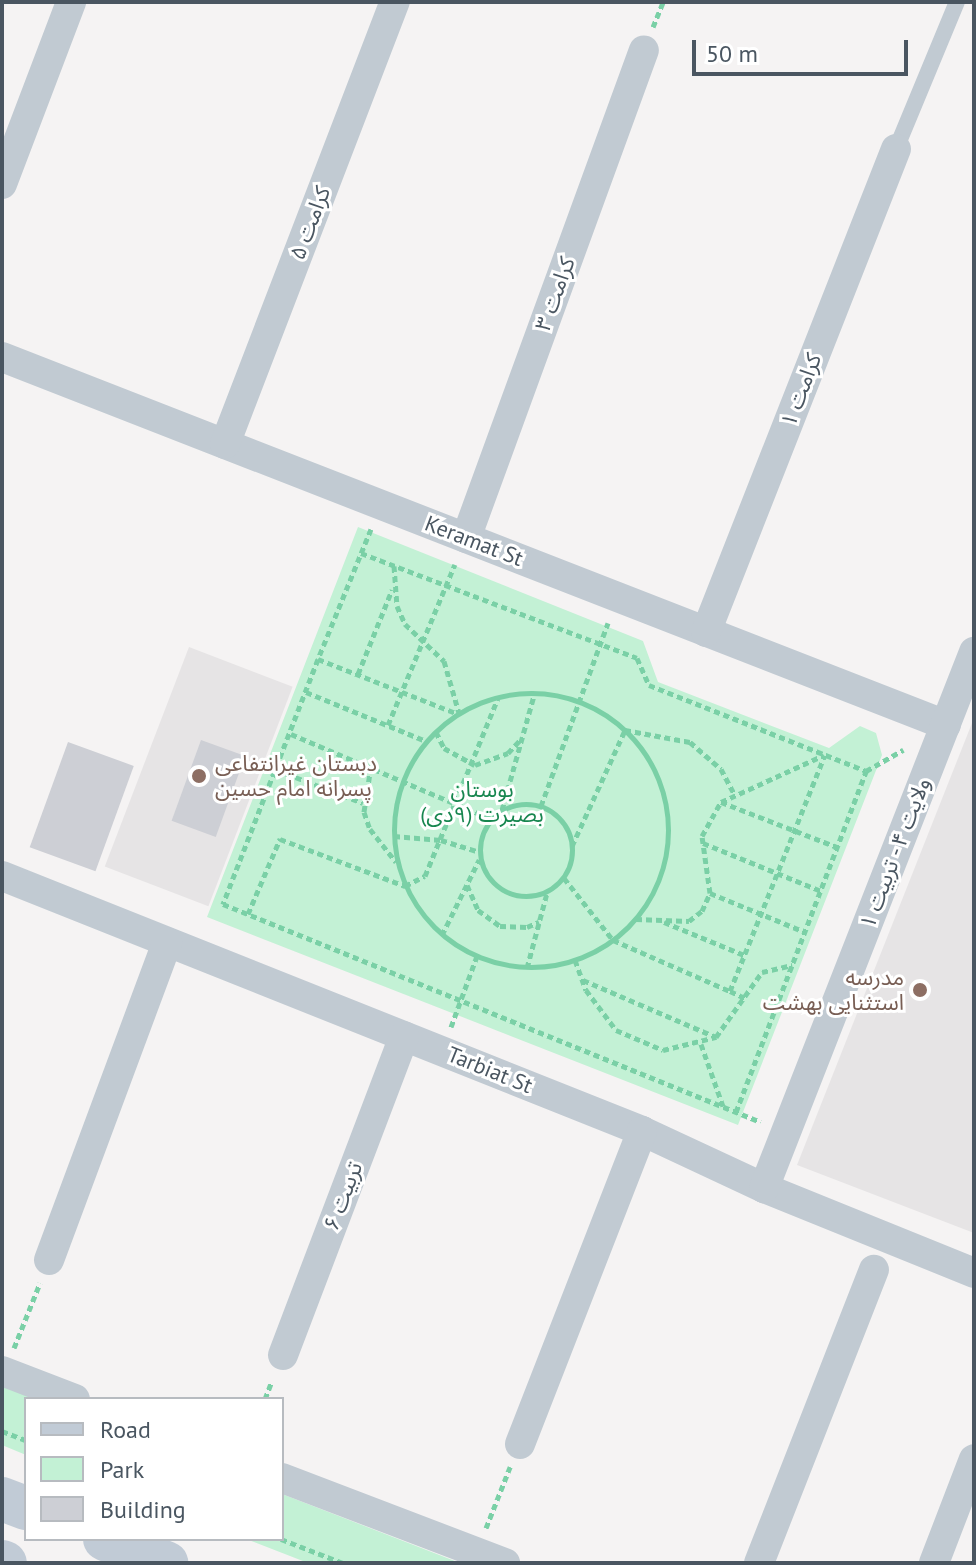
<!DOCTYPE html>
<meta charset="utf-8">
<style>
body{margin:0}
#map{position:relative;width:976px;height:1565px;overflow:hidden;background:#f5f3f3;font-family:"PT Sans","Noto Sans Arabic",sans-serif}
div>[style]{position:absolute}
.education>*{inset:0;background:#e6e4e5;transform-origin:0 0}
.green>*{inset:0;background:#c3f1d5}
.building>*{inset:0;background:#cdcfd5;transform-origin:0 0}
.path>*{height:5px;margin-top:-2.5px;transform-origin:0;background:repeating-linear-gradient(90deg,#7ad0a6 0 6px,transparent 0 10px)}
.path>.ring{margin:-2.5px;padding:0;box-sizing:content-box;background:none;border:5px solid #7ad0a6;border-radius:50%}
.service>*{height:16px;margin:-8px;padding:0 8px;transform-origin:8px;border-radius:8px;background:#c1cad2}
.minor>*{height:30px;margin:-15px;padding:0 15px;transform-origin:15px;border-radius:15px;background:#c1cad2}
.secondary>*{height:44px;margin:-22px;padding:0 22px;transform-origin:22px;border-radius:22px;background:#c1cbd6}
.dots>*{width:22px;height:22px;translate:-50% -50%;box-sizing:border-box;border:4px solid #fff;border-radius:50%}
span{translate:-50% -50%;white-space:nowrap;text-align:center;line-height:1.15;-webkit-text-stroke:6px #fff;paint-order:stroke}
.street-label{font-size:22px;color:#4a5661}
.education-label{font-size:22px;color:#785e54}
.left{translate:0 -50%;text-align:left}
.right{translate:-100% -50%;text-align:right}
.park-label{font-size:22px;color:#17864f}
.frame{position:absolute;inset:0;border:4px solid #4a5661;pointer-events:none}
.legend{position:absolute;left:24px;top:1397px;width:260px;height:144px;box-sizing:border-box;background:#fff;border:2px solid #b7bbc0;margin:0;padding:10px 14px;list-style:none;font-size:24px;color:#4a5661}
.legend li{display:flex;align-items:center;gap:16px;height:40px}
.legend b{width:40px;border:2px solid #b7bbc0}
.scale{position:absolute;left:692px;top:40px;width:216px;height:36px;box-sizing:border-box;border:4px solid #4a5661;border-top:0;padding-left:10px;font-size:24px;line-height:28px;white-space:nowrap;color:#4a5661;-webkit-text-stroke:6px #fff;paint-order:stroke}
</style>
<div id="map">
<div class="education">
<div style="left:189px;top:647px;width:111px;height:235px;rotate:21deg"></div>
<div style="clip-path:polygon(974px 718px,974px 1233px,797px 1165px)"></div>
</div>
<div class="green">
<div style="clip-path:polygon(358px 527px,643px 641px,658px 682px,829px 748px,860px 726px,876px 733px,882px 755px,738px 1125px,207px 917px)"></div>
<div style="clip-path:polygon(2px 1385px,37px 1399px,26px 1399px,26px 1455px,2px 1445px)"></div>
<div style="clip-path:polygon(282px 1494px,460px 1563px,308px 1563px,246px 1539px,282px 1539px)"></div>
</div>
<div class="building">
<div style="left:201px;top:740px;width:47px;height:86px;rotate:20deg"></div>
<div style="left:68px;top:742px;width:70px;height:112px;rotate:20deg"></div>
</div>
<div class="path">
<div style="left:653px;top:27px;width:27px;rotate:-68deg"></div>
<div style="left:371px;top:529px;width:140px;rotate:112.2deg"></div>
<div style="left:318px;top:659px;width:150px;rotate:21.4deg"></div>
<div style="left:361px;top:553px;width:295px;rotate:20.8deg"></div>
<div style="left:637px;top:658px;width:30px;rotate:66deg"></div>
<div style="left:649px;top:685px;width:233px;rotate:21.6deg"></div>
<div style="left:394px;top:566px;width:40px;rotate:85.7deg"></div>
<div style="left:397px;top:606px;width:20px;rotate:66deg"></div>
<div style="left:405px;top:624px;width:54px;rotate:43.5deg"></div>
<div style="left:444px;top:661px;width:54px;rotate:73.9deg"></div>
<div style="left:318px;top:659px;width:263px;rotate:111.2deg"></div>
<div style="left:223px;top:904px;width:580px;rotate:22.06deg"></div>
<div style="left:358px;top:674px;width:91px;rotate:-68deg"></div>
<div style="left:306px;top:692px;width:130px;rotate:22.2deg"></div>
<div class="ring" style="left:394px;top:693px;width:269px;height:269px"></div>
<div style="left:388px;top:725px;width:174px;rotate:-67.4deg"></div>
<div style="left:436px;top:732px;width:18px;rotate:63deg"></div>
<div style="left:444px;top:748px;width:35px;rotate:29deg"></div>
<div style="left:475px;top:765px;width:35px;rotate:-20deg"></div>
<div style="left:508px;top:753px;width:21px;rotate:-47deg"></div>
<div style="left:291px;top:734px;width:217px;rotate:23deg"></div>
<div style="left:371px;top:766px;width:47px;rotate:98.7deg"></div>
<div style="left:364px;top:812px;width:18px;rotate:71deg"></div>
<div style="left:370px;top:829px;width:42px;rotate:51.8deg"></div>
<div style="left:277px;top:770px;width:92px;rotate:21deg"></div>
<div style="left:721px;top:802px;width:124px;rotate:21.2deg"></div>
<div class="ring" style="left:480px;top:804px;width:87px;height:87px"></div>
<div style="left:541px;top:806px;width:195px;rotate:-69.9deg"></div>
<div style="left:502px;top:810px;width:123px;rotate:-74.4deg"></div>
<div style="left:394px;top:836px;width:47px;rotate:4.9deg"></div>
<div style="left:441px;top:840px;width:41px;rotate:17.1deg"></div>
<div style="left:703px;top:843px;width:127px;rotate:22.1deg"></div>
<div style="left:572px;top:846px;width:128px;rotate:-65.4deg"></div>
<div style="left:625px;top:730px;width:66px;rotate:10.5deg"></div>
<div style="left:690px;top:742px;width:41px;rotate:41.1deg"></div>
<div style="left:721px;top:769px;width:27px;rotate:62deg"></div>
<div style="left:564px;top:878px;width:79px;rotate:51.7deg"></div>
<div style="left:613px;top:940px;width:128px;rotate:23.6deg"></div>
<div style="left:730px;top:991px;width:254px;rotate:-68.1deg"></div>
<div style="left:467px;top:885px;width:27px;rotate:66deg"></div>
<div style="left:478px;top:910px;width:27px;rotate:36deg"></div>
<div style="left:500px;top:926px;width:27px;rotate:2deg"></div>
<div style="left:527px;top:927px;width:13px;rotate:-23deg"></div>
<div style="left:710px;top:893px;width:103px;rotate:22.3deg"></div>
<div style="left:248px;top:914px;width:82px;rotate:-66.9deg"></div>
<div style="left:280px;top:839px;width:134px;rotate:20.6deg"></div>
<div style="left:405px;top:886px;width:22px;rotate:-27deg"></div>
<div style="left:425px;top:876px;width:192px;rotate:-67.7deg"></div>
<div style="left:636px;top:919px;width:53px;rotate:2.2deg"></div>
<div style="left:689px;top:921px;width:16px;rotate:-38deg"></div>
<div style="left:702px;top:911px;width:20px;rotate:-66deg"></div>
<div style="left:710px;top:893px;width:58px;rotate:-98deg"></div>
<div style="left:702px;top:836px;width:39px;rotate:-61deg"></div>
<div style="left:721px;top:802px;width:113px;rotate:-24.5deg"></div>
<div style="left:664px;top:922px;width:87px;rotate:22.4deg"></div>
<div style="left:442px;top:935px;width:84px;rotate:-63.7deg"></div>
<div style="left:575px;top:960px;width:32px;rotate:70deg"></div>
<div style="left:586px;top:990px;width:50px;rotate:53.1deg"></div>
<div style="left:616px;top:1030px;width:51px;rotate:23.1deg"></div>
<div style="left:663px;top:1050px;width:55px;rotate:-13.8deg"></div>
<div style="left:716px;top:1037px;width:80px;rotate:-54.7deg"></div>
<div style="left:762px;top:972px;width:31px;rotate:-13deg"></div>
<div style="left:527px;top:968px;width:78px;rotate:-75.1deg"></div>
<div style="left:583px;top:980px;width:145px;rotate:23.2deg"></div>
<div style="left:730px;top:991px;width:17px;rotate:25deg"></div>
<div style="left:451px;top:1027px;width:76px;rotate:-69.9deg"></div>
<div style="left:701px;top:1044px;width:66px;rotate:70.5deg"></div>
<div style="left:736px;top:1112px;width:365px;rotate:-69.1deg"></div>
<div style="left:866px;top:771px;width:43px;rotate:-29.6deg"></div>
<div style="left:14px;top:1348px;width:70px;rotate:-68.2deg"></div>
<div style="left:265px;top:1399px;width:19px;rotate:-69deg"></div>
<div style="left:2px;top:1431px;width:26px;rotate:21deg"></div>
<div style="left:486px;top:1528px;width:66px;rotate:-68.5deg"></div>
<div style="left:281px;top:1539px;width:66px;rotate:21.2deg"></div>
</div>
<div class="service">
<div style="left:896px;top:149px;width:159px;rotate:-67.5deg"></div>
</div>
<div class="minor">
<div style="left:2px;top:184px;width:195px;rotate:-69.2deg"></div>
<div style="left:2px;top:357px;width:1013px;rotate:21.3deg"></div>
<div style="left:225px;top:444px;width:474px;rotate:-69deg"></div>
<div style="left:466px;top:538px;width:519px;rotate:-69.96deg"></div>
<div style="left:706px;top:632px;width:519px;rotate:-68.53deg"></div>
<div style="left:2px;top:876px;width:689px;rotate:21.72deg"></div>
<div style="left:642px;top:1131px;width:135px;rotate:25deg"></div>
<div style="left:764px;top:1188px;width:227px;rotate:22deg"></div>
<div style="left:764px;top:1188px;width:576px;rotate:-68.61deg"></div>
<div style="left:49px;top:1260px;width:339px;rotate:-69.6deg"></div>
<div style="left:283px;top:1355px;width:341px;rotate:-69.2deg"></div>
<div style="left:2px;top:1371px;width:78px;rotate:21deg"></div>
<div style="left:520px;top:1444px;width:336px;rotate:-68.7deg"></div>
<div style="left:282px;top:1478px;width:239px;rotate:20.9deg"></div>
<div style="left:759px;top:1563px;width:315px;rotate:-68.6deg"></div>
<div style="left:934px;top:1563px;width:111px;rotate:-69deg"></div>
</div>
<div class="secondary">
<div style="left:2px;top:1499px;width:26px;rotate:21deg"></div>
<div style="left:105px;top:1539px;width:66px;rotate:21.5deg"></div>
<div style="left:2px;top:1562px;width:3px;rotate:18deg"></div>
</div>
<div class="dots">
<div style="left:199px;top:776px;background:#8d6e63"></div>
<div style="left:920px;top:990px;background:#8d6e63"></div>
</div>
<div class="street-label">
<span style="left:310px;top:223px;rotate:-69deg">کرامت ۵</span>
<span style="left:555px;top:294px;rotate:-70deg">کرامت ۳</span>
<span style="left:801px;top:390px;rotate:-69deg">کرامت ۱</span>
<span style="left:474px;top:541px;rotate:21deg">Keramat St</span>
<span style="left:895px;top:853px;rotate:-69deg">ولایت ۴ - تربیت ۱</span>
<span style="left:490px;top:1070px;rotate:22deg">Tarbiat St</span>
<span style="left:343px;top:1196px;rotate:-69deg">تربیت ۶</span>
</div>
<div class="education-label">
<span class="left" style="left:215px;top:776px">دبستان غیرانتفاعی<br>پسرانه امام حسین</span>
<span class="right" style="left:904px;top:990px">مدرسه<br>استثنایی بهشت</span>
</div>
<div class="park-label">
<span style="left:482px;top:802px">بوستان<br>بصیرت (۹دی)</span>
</div>
<div class="frame"></div>
<ul class="legend">
<li><b style="height:10px;background:#c1cbd6"></b>Road</li>
<li><b style="height:22px;background:#c3f1d5"></b>Park</li>
<li><b style="height:22px;background:#cdcfd5"></b>Building</li>
</ul>
<div class="scale">50 m</div>
</div>
